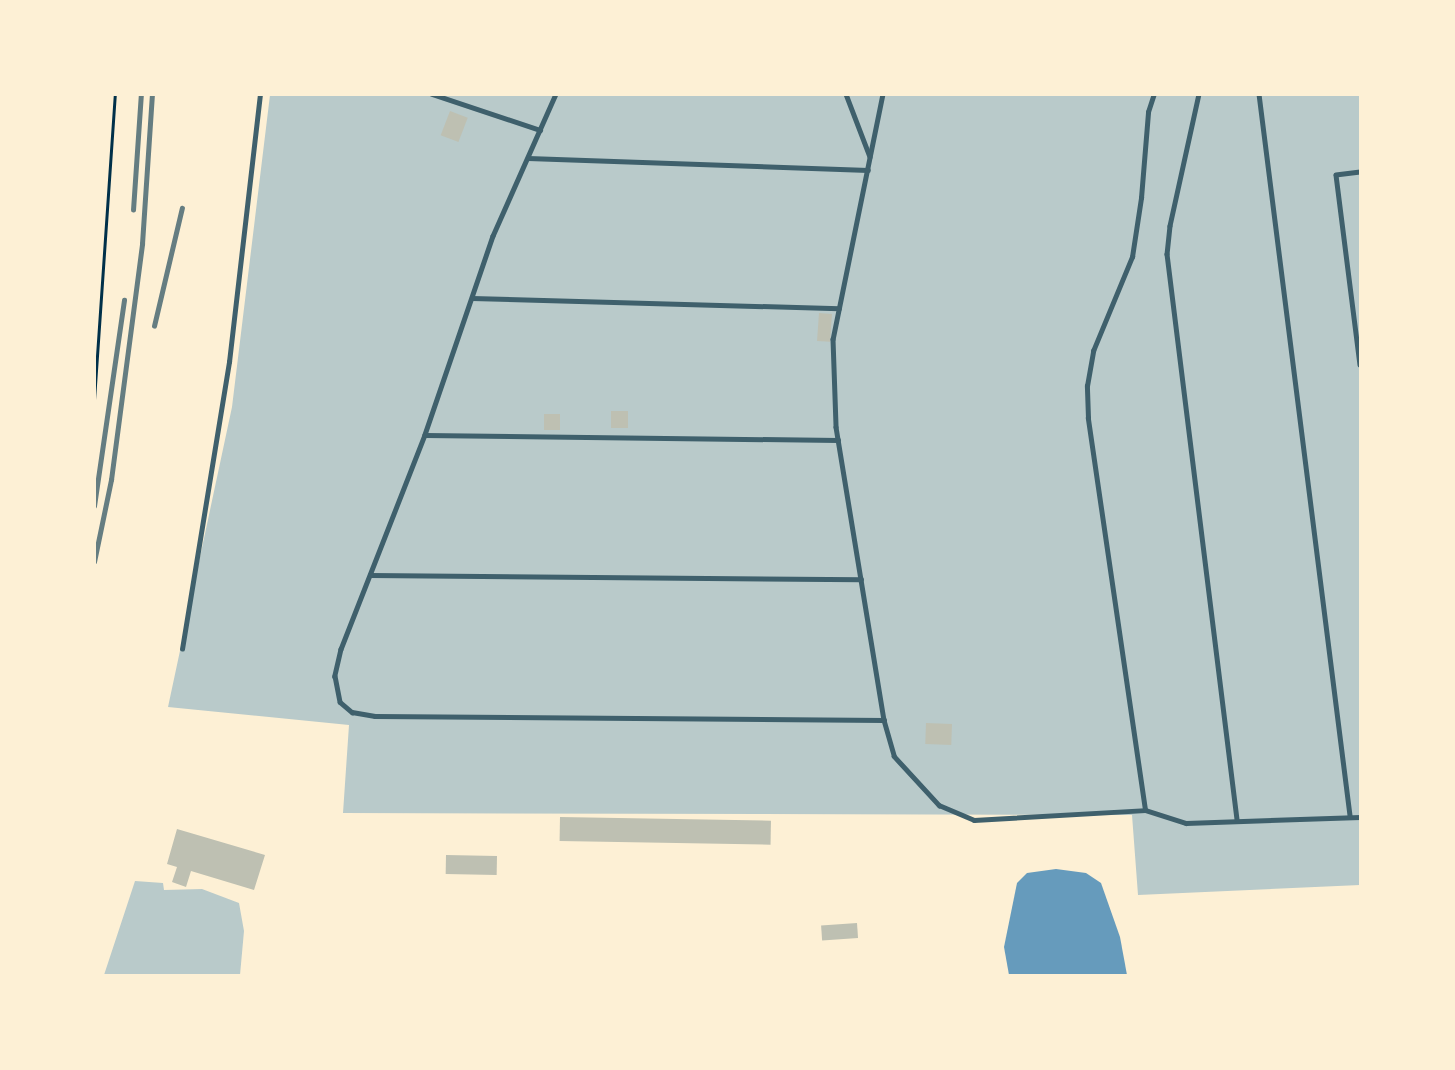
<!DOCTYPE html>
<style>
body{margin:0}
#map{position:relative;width:1455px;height:1070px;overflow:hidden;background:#fdf0d5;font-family:"PT Sans Narrow",sans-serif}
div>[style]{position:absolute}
.green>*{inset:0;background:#b9caca}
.water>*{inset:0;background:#669bbc}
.building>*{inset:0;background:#bec0b2;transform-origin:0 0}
.path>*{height:2.5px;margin:-1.25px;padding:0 1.25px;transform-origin:1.25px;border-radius:1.25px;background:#003049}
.service>*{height:4.5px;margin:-2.25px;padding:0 2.25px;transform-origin:2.25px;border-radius:2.25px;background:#3f606c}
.rail>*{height:4.5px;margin:-2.25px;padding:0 2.25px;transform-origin:2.25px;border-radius:2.25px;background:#657d81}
span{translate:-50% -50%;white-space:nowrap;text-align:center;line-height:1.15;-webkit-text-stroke:7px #fdf0d5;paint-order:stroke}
.frame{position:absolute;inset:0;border:96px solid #fdf0d5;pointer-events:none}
</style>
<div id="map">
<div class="green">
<div style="clip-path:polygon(270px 95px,1360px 95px,1360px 885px,1138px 895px,1132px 815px,343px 813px,349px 725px,168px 707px,232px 407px)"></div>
<div style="clip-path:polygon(135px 881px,163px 883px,164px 890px,202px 889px,239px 903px,244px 931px,240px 975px,104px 975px)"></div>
</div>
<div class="water">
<div style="clip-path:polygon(1056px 869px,1086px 873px,1101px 883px,1120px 937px,1127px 975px,1009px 975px,1004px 947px,1017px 883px,1027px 873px)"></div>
</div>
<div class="building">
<div style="left:450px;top:111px;width:19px;height:26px;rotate:21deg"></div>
<div style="left:819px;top:313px;width:13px;height:28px;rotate:4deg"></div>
<div style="left:611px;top:411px;width:17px;height:17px"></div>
<div style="left:544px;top:414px;width:16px;height:16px"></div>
<div style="left:926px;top:723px;width:26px;height:21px;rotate:2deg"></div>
<div style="left:560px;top:817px;width:211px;height:24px;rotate:1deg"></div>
<div style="clip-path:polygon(177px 829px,265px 855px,254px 890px,191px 871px,186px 887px,172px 882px,177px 867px,167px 864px)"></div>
<div style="left:446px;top:855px;width:51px;height:19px;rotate:1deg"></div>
<div style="left:857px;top:923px;width:15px;height:36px;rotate:86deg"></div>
</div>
<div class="path">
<div style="left:94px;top:400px;width:307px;rotate:-86.1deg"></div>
</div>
<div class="service">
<div style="left:432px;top:94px;width:114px;rotate:18.4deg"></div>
<div style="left:556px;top:94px;width:155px;rotate:113.9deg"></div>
<div style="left:493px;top:236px;width:210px;rotate:108.9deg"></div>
<div style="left:425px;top:435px;width:230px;rotate:111.4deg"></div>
<div style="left:341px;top:649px;width:28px;rotate:103deg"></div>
<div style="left:335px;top:676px;width:26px;rotate:79deg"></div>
<div style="left:340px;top:702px;width:16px;rotate:40deg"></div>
<div style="left:352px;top:712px;width:23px;rotate:10deg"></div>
<div style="left:375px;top:716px;width:509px;rotate:0.45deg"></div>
<div style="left:846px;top:94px;width:67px;rotate:69.1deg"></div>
<div style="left:883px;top:94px;width:250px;rotate:101.5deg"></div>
<div style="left:833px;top:339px;width:88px;rotate:88deg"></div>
<div style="left:836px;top:427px;width:297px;rotate:80.7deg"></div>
<div style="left:884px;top:720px;width:37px;rotate:74deg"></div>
<div style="left:894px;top:756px;width:67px;rotate:47.4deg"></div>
<div style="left:939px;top:805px;width:38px;rotate:23deg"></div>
<div style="left:974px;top:820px;width:171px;rotate:-3.3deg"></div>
<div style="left:1145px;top:810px;width:43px;rotate:17.6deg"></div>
<div style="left:1186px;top:823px;width:174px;rotate:-2deg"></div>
<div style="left:1199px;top:94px;width:135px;rotate:102.4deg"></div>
<div style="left:1170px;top:226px;width:28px;rotate:96deg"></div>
<div style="left:1167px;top:254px;width:569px;rotate:82.94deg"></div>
<div style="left:1259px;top:94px;width:727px;rotate:82.81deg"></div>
<div style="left:528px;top:158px;width:340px;rotate:2deg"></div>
<div style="left:1360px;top:172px;width:24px;rotate:173deg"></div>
<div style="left:1336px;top:175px;width:191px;rotate:82.8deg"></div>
<div style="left:472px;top:298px;width:367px;rotate:1.6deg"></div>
<div style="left:425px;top:435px;width:413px;rotate:0.7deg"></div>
<div style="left:370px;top:575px;width:491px;rotate:0.5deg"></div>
<div style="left:182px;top:649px;width:291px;rotate:-80.7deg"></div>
<div style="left:229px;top:362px;width:270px;rotate:-83.4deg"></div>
<div style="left:1145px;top:810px;width:396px;rotate:-98.3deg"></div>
<div style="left:1088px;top:418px;width:32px;rotate:-92deg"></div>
<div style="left:1087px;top:386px;width:36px;rotate:-80deg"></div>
<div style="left:1093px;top:351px;width:102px;rotate:-67.5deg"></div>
<div style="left:1132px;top:257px;width:60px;rotate:-81.3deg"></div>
<div style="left:1141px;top:198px;width:86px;rotate:-85.3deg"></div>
<div style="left:1148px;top:112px;width:19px;rotate:-72deg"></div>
</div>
<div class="rail">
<div style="left:133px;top:210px;width:116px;rotate:-86.1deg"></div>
<div style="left:154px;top:326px;width:121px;rotate:-76.7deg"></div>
<div style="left:94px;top:506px;width:208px;rotate:-81.7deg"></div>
<div style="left:94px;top:562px;width:84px;rotate:-78.3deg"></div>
<div style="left:111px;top:480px;width:238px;rotate:-82.5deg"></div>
<div style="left:142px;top:244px;width:150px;rotate:-86.2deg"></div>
</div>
<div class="frame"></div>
</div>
